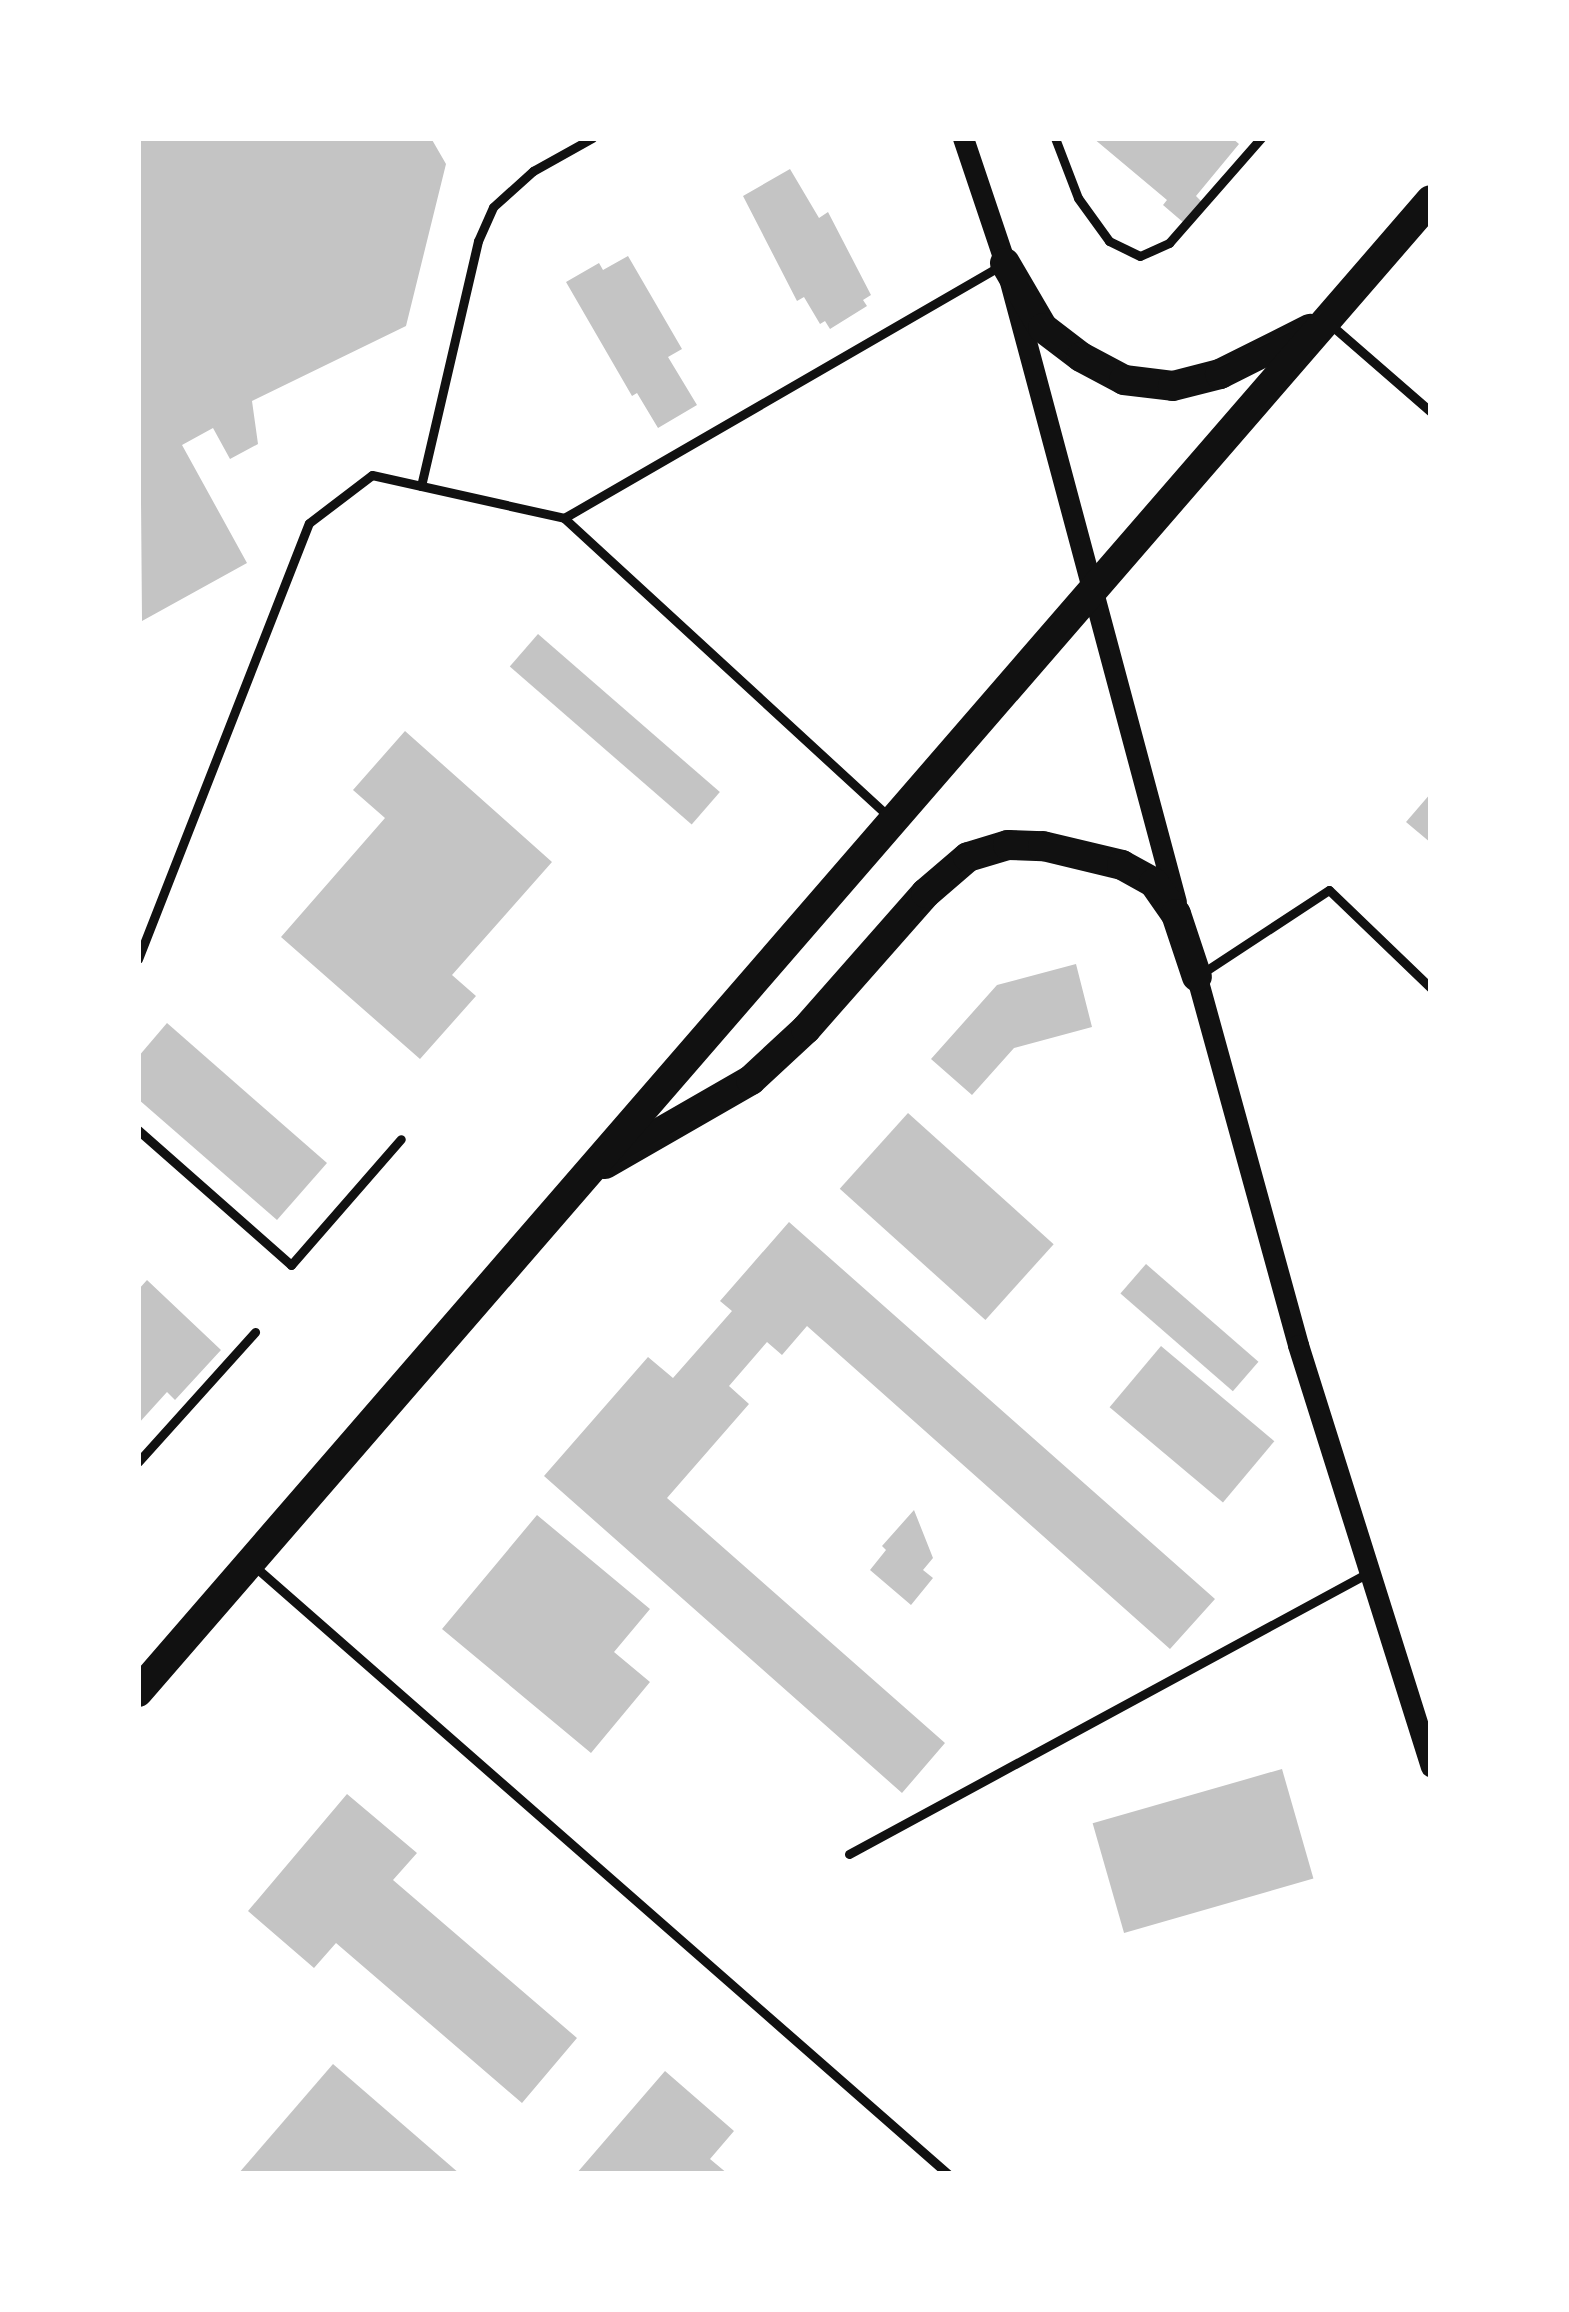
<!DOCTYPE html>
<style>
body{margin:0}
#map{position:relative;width:1569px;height:2312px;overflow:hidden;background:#fff;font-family:"Golos Text",sans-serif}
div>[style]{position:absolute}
.building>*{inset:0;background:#c4c4c4;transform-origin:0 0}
.service>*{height:9px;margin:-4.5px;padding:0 4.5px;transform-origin:4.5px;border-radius:4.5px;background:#111}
.tertiary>*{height:21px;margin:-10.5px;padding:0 10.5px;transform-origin:10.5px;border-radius:10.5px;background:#111}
.primary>*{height:30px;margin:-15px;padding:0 15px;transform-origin:15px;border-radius:15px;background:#111}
span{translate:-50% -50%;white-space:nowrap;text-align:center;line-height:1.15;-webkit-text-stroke:12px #fff;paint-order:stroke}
.frame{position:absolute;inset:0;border:141px solid #fff;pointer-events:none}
</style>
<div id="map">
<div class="building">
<div style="clip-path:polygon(138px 138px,431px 138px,446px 164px,406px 326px,252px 401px,258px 444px,230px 459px,213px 428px,182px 445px,247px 563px,142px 621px)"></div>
<div style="clip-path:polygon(1093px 138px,1232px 138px,1239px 144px,1196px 196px,1202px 202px,1184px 223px,1163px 205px,1167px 200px)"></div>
<div style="clip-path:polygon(790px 169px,819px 218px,828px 212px,871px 295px,863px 300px,867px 306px,830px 329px,825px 321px,820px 324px,804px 297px,797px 301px,743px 196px)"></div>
<div style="clip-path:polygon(628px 256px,682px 349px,668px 357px,697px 405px,658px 428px,637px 393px,632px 396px,566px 282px,599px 263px,603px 270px)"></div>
<div style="left:538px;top:634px;width:241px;height:43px;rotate:41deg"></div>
<div style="clip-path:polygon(405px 731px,552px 862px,452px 975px,476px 996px,420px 1059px,281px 937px,385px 818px,353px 790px)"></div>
<div style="clip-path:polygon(1431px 793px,1431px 843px,1406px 822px)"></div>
<div style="clip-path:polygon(1076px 964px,1092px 1027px,1014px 1048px,972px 1095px,931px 1059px,997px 985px)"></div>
<div style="clip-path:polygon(167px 1023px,327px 1163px,277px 1220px,138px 1099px,138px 1057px)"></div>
<div style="left:908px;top:1113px;width:196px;height:102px;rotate:42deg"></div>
<div style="clip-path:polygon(789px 1222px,1215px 1599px,1170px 1649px,807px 1326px,782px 1355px,767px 1342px,729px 1386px,749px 1404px,667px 1498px,945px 1743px,902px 1793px,544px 1476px,648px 1357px,673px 1378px,732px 1311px,720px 1301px)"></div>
<div style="left:1146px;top:1264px;width:149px;height:39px;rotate:41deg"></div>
<div style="clip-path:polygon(147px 1280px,221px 1350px,175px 1400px,167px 1392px,138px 1424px,138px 1290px)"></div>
<div style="left:1161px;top:1346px;width:148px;height:80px;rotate:40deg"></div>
<div style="clip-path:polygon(914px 1510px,933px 1558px,923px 1570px,933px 1578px,911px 1605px,870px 1570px,886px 1550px,882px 1546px)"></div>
<div style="clip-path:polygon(537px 1515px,650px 1609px,614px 1652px,650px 1682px,591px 1753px,442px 1629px)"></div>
<div style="left:1282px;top:1769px;width:114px;height:197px;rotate:74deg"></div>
<div style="clip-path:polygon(347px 1794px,417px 1853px,393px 1880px,577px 2038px,522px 2103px,336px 1943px,314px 1968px,248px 1911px)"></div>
<div style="clip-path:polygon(333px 2064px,460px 2174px,238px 2174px)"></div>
<div style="clip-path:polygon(665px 2071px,734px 2131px,710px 2159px,728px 2174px,576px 2174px)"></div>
</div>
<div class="service">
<div style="left:1055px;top:138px;width:64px;rotate:69deg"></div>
<div style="left:1078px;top:198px;width:53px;rotate:54.2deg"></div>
<div style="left:1109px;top:241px;width:34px;rotate:26deg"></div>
<div style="left:1140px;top:256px;width:32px;rotate:-24deg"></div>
<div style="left:1169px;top:243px;width:140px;rotate:-48.8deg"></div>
<div style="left:1331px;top:325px;width:133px;rotate:41deg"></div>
<div style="left:421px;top:486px;width:252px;rotate:-76.9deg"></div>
<div style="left:478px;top:241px;width:37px;rotate:-66deg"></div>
<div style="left:493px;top:207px;width:54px;rotate:-42deg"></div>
<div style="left:533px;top:171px;width:68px;rotate:-29.2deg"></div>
<div style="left:564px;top:518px;width:504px;rotate:-30.03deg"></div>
<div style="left:138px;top:959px;width:468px;rotate:-68.6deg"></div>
<div style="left:309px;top:523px;width:79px;rotate:-37.3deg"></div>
<div style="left:372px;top:475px;width:197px;rotate:12.6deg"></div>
<div style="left:564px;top:518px;width:444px;rotate:42.6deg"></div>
<div style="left:1201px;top:974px;width:153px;rotate:-33.3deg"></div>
<div style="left:1329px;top:890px;width:141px;rotate:43.9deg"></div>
<div style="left:138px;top:1130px;width:204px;rotate:41.4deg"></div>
<div style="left:291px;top:1265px;width:167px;rotate:-48.9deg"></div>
<div style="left:138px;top:1462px;width:175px;rotate:-48deg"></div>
<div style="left:253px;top:1565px;width:924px;rotate:41.23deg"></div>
<div style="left:849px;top:1854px;width:588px;rotate:-28.44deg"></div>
</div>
<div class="tertiary">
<div style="left:963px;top:138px;width:132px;rotate:71.4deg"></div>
<div style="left:1005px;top:263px;width:661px;rotate:75.02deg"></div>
<div style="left:1194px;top:967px;width:392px;rotate:74.6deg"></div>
<div style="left:1298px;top:1345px;width:442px;rotate:72.5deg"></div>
</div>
<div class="primary">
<div style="left:1005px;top:263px;width:75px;rotate:59.7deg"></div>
<div style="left:1043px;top:328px;width:48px;rotate:37.3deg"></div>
<div style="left:1081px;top:357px;width:49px;rotate:28.1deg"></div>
<div style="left:1124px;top:380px;width:49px;rotate:7deg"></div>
<div style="left:1173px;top:386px;width:49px;rotate:-14.3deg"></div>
<div style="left:1220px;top:374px;width:101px;rotate:-26.6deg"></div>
<div style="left:605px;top:1164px;width:168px;rotate:-29.9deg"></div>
<div style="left:751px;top:1080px;width:75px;rotate:-42.8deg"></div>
<div style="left:806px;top:1029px;width:181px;rotate:-48.6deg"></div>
<div style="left:926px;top:893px;width:55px;rotate:-40.6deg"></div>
<div style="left:968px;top:857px;width:42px;rotate:-16.7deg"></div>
<div style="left:1008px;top:845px;width:35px;rotate:2deg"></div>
<div style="left:1043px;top:846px;width:81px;rotate:13.5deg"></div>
<div style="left:1122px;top:865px;width:37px;rotate:29deg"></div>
<div style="left:1154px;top:883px;width:38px;rotate:55deg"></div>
<div style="left:1176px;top:914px;width:66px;rotate:71.6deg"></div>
<div style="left:138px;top:1692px;width:1974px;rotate:-49.09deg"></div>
</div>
<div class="frame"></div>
</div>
